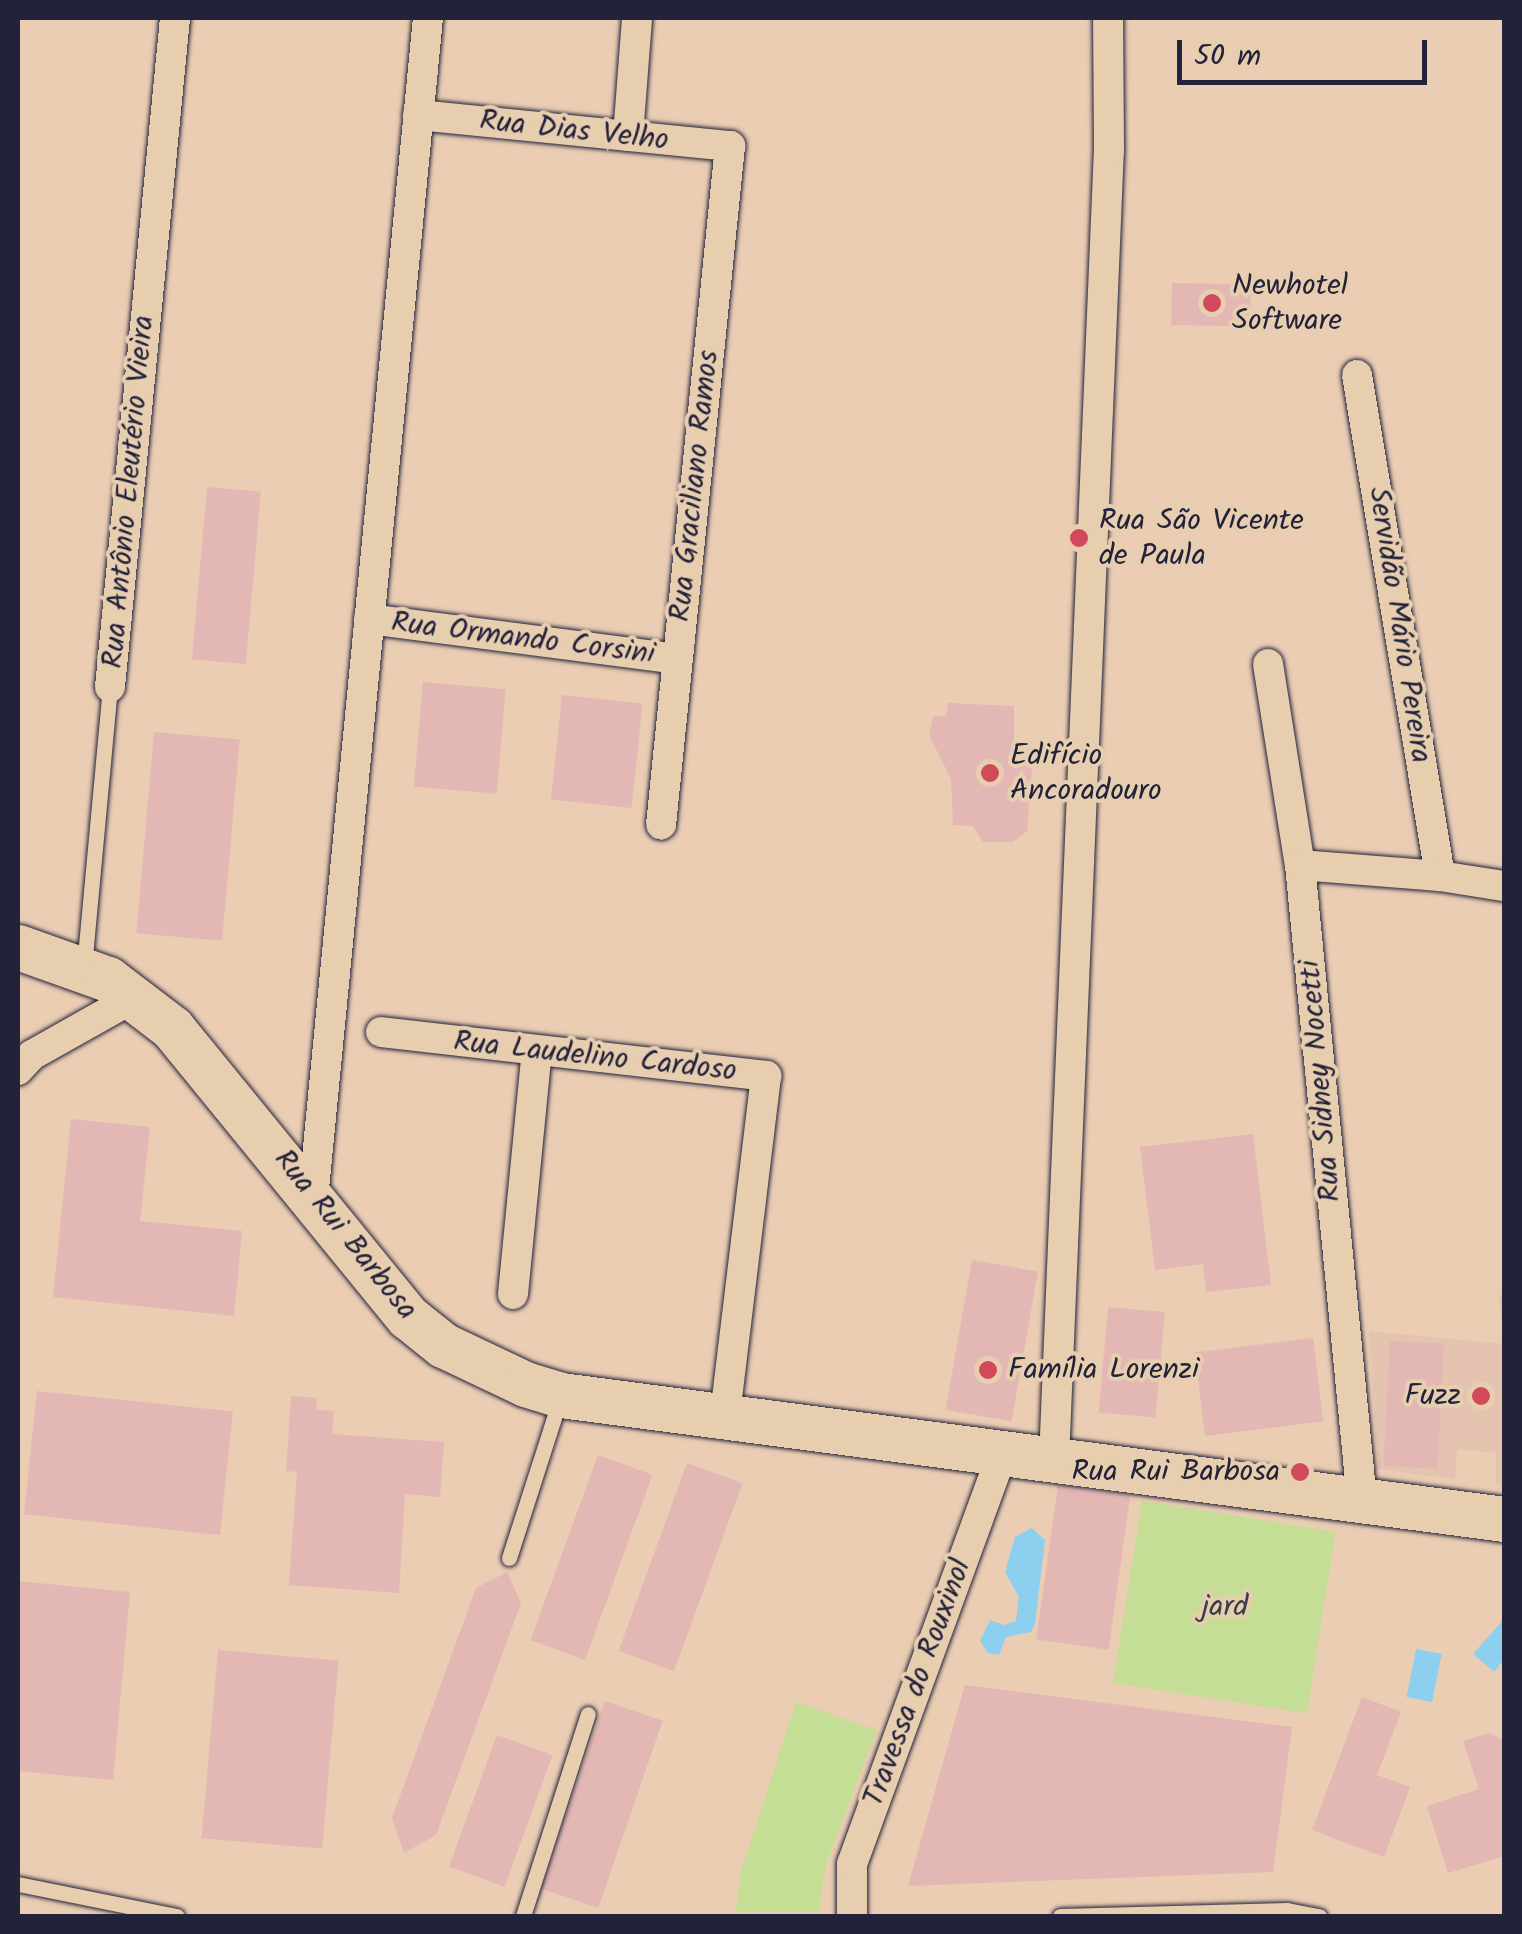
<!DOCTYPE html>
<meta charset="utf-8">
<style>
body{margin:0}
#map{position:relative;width:1522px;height:1934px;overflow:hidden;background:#eacdb3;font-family:Kalam,sans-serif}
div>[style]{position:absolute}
.built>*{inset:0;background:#e4c3b1}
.green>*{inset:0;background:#c4de95;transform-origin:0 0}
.water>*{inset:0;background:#8dcfef;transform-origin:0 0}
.building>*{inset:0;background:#e3b7b4;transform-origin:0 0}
.roads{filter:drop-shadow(0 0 2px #22223b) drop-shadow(0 0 2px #22223b)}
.service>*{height:15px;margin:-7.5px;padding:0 7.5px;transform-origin:7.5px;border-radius:7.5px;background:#e7ceaf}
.minor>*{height:30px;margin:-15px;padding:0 15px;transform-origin:15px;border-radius:15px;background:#e7ceaf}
.secondary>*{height:45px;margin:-22.5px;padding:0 22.5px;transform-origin:22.5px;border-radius:22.5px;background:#e7ceaf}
.dots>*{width:28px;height:28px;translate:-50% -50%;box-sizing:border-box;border:5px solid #e7ceaf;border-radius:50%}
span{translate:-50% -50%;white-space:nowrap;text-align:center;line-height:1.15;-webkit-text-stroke:8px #e7ceaf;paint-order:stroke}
.street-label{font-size:30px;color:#22223b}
.poi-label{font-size:30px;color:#22223b}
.left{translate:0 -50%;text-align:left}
.right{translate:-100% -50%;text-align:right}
.park-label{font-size:30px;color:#3a3e48}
.frame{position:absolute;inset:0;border:20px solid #22223b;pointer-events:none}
.scale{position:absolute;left:1177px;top:40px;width:250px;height:45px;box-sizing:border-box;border:5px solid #22223b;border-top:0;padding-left:12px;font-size:30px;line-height:35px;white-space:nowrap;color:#22223b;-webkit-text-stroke:8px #e7ceaf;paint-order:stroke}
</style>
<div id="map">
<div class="built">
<div style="clip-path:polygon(1499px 1295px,1504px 1296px,1504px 1485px,1496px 1484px,1496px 1453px,1457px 1449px,1455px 1479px,1378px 1469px,1369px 1331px,1504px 1344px)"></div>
</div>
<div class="green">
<div style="left:1142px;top:1501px;width:196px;height:184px;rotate:9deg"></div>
<div style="clip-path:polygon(796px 1702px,877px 1730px,826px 1864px,819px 1911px,736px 1912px,741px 1872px)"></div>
</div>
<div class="water">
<div style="clip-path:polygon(1032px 1528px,1045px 1540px,1035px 1624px,1031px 1632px,1006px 1637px,999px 1655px,988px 1653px,980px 1641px,990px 1620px,1004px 1625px,1016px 1621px,1019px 1597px,1005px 1572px,1015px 1537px)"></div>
<div style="clip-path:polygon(1504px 1619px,1504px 1659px,1494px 1672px,1473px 1654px)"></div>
<div style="left:1416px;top:1649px;width:26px;height:49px;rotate:11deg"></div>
</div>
<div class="building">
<div style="left:1172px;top:283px;width:79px;height:42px;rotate:1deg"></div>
<div style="left:207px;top:487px;width:54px;height:173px;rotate:5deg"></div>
<div style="left:423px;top:682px;width:83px;height:105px;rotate:5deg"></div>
<div style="left:562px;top:695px;width:81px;height:105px;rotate:6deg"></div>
<div style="clip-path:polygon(948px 703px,1014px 706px,1014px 745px,1022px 746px,1020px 764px,1032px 768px,1027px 831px,1013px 842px,983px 842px,973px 826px,953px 825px,951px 779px,929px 735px,933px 716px,946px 716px)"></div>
<div style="left:154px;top:732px;width:86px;height:202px;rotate:5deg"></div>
<div style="clip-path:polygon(71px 1119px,150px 1127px,140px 1221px,242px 1231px,234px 1316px,53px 1297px)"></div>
<div style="clip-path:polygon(1253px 1134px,1271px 1285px,1206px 1292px,1203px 1264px,1155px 1270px,1140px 1147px)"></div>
<div style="left:972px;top:1260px;width:67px;height:152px;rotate:10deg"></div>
<div style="left:1108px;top:1307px;width:57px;height:106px;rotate:5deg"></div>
<div style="left:1313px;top:1338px;width:84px;height:119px;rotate:83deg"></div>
<div style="left:1390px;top:1341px;width:54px;height:125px;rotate:3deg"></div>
<div style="left:37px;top:1391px;width:197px;height:124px;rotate:6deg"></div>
<div style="clip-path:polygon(291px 1396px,317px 1398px,316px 1410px,334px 1411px,332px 1434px,444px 1442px,440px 1497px,405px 1494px,399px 1593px,289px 1585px,297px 1472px,286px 1471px)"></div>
<div style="left:598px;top:1455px;width:58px;height:197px;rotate:20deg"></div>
<div style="left:687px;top:1463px;width:59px;height:200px;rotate:20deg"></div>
<div style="left:1058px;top:1485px;width:73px;height:156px;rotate:8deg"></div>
<div style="clip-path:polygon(507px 1572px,521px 1603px,436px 1835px,404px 1853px,392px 1818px,476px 1588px)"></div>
<div style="clip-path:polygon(18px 1581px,130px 1592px,113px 1780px,18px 1771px)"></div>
<div style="left:218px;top:1650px;width:121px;height:189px;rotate:5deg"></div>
<div style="clip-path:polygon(965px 1685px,1292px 1727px,1273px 1872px,908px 1886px)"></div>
<div style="clip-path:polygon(1362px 1697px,1401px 1712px,1377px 1775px,1410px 1787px,1384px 1857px,1312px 1830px)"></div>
<div style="left:605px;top:1701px;width:61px;height:198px;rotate:19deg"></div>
<div style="clip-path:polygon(1489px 1733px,1504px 1740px,1504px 1856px,1448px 1873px,1427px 1806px,1479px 1789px,1463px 1741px)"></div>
<div style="left:497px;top:1735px;width:59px;height:140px;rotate:20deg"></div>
</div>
<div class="roads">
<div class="service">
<div style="left:84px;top:967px;width:281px;rotate:-84.7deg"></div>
<div style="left:509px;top:1558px;width:167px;rotate:-72.2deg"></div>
<div style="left:18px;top:1884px;width:162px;rotate:11.4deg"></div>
<div style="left:523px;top:1916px;width:212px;rotate:-72.2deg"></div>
<div style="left:1060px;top:1916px;width:227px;rotate:-1.5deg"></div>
<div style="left:1287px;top:1910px;width:33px;rotate:11deg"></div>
</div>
<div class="minor">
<div style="left:418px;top:115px;width:314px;rotate:5.7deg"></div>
<div style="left:730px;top:146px;width:682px;rotate:95.8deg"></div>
<div style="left:628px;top:136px;width:118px;rotate:-85.6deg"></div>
<div style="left:1357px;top:375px;width:508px;rotate:80.59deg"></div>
<div style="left:369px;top:619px;width:311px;rotate:7.4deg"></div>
<div style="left:1268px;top:664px;width:204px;rotate:81deg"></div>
<div style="left:1300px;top:865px;width:639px;rotate:84.43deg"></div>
<div style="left:110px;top:687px;width:672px;rotate:-84.45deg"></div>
<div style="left:1300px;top:865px;width:140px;rotate:4.5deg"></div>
<div style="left:1440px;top:876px;width:65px;rotate:8.9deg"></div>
<div style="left:381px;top:1032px;width:388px;rotate:6.5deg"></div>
<div style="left:766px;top:1076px;width:342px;rotate:96.9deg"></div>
<div style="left:18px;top:1070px;width:21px;rotate:-47deg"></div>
<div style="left:32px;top:1055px;width:118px;rotate:-29.4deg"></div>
<div style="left:313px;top:1199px;width:1187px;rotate:-84.44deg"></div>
<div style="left:513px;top:1294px;width:244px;rotate:-84.4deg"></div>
<div style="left:1054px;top:1460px;width:1311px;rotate:-87.6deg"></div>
<div style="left:1109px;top:150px;width:132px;rotate:-90.4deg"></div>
<div style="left:852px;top:1916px;width:52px;rotate:-90deg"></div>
<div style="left:852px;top:1864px;width:438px;rotate:-69.9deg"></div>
</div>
<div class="secondary">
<div style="left:18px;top:947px;width:96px;rotate:19.6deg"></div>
<div style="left:108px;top:979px;width:81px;rotate:37.4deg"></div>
<div style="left:172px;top:1028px;width:373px;rotate:50.8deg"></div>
<div style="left:408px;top:1317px;width:45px;rotate:38.7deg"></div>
<div style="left:443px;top:1345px;width:91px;rotate:25.4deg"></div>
<div style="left:525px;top:1384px;width:38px;rotate:17deg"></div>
<div style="left:561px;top:1395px;width:951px;rotate:7.49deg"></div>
</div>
</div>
<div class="dots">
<div style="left:1212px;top:303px;background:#d1495b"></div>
<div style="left:1079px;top:538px;background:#d1495b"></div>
<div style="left:990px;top:773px;background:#d1495b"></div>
<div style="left:988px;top:1370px;background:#d1495b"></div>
<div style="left:1481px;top:1396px;background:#d1495b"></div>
<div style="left:1300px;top:1472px;background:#d1495b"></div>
</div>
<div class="street-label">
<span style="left:574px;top:131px;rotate:6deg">Rua Dias Velho</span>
<span style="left:695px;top:486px;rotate:-84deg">Rua Graciliano Ramos</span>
<span style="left:129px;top:492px;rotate:-85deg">Rua Antônio Eleutério Vieira</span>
<span style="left:1399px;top:625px;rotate:81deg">Servidão Mário Pereira</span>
<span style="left:523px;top:639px;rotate:7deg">Rua Ormando Corsini</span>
<span style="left:595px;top:1057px;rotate:6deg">Rua Laudelino Cardoso</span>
<span style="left:1321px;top:1081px;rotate:-95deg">Rua Sidney Nocetti</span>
<span style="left:345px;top:1235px;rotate:51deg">Rua Rui Barbosa</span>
<span style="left:918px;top:1683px;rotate:-70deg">Travessa do Rouxinol</span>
</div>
<div class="poi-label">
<span class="left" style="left:1232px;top:303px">Newhotel<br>Software</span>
<span class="left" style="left:1099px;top:538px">Rua São Vicente<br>de Paula</span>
<span class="left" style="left:1010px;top:773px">Edifício<br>Ancoradouro</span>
<span class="left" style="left:1008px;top:1370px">Família Lorenzi</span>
<span class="right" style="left:1461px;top:1396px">Fuzz</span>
<span class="right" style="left:1280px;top:1472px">Rua Rui Barbosa</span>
</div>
<div class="park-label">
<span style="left:1225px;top:1607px">jard</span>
</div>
<div class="frame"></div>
<div class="scale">50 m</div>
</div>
